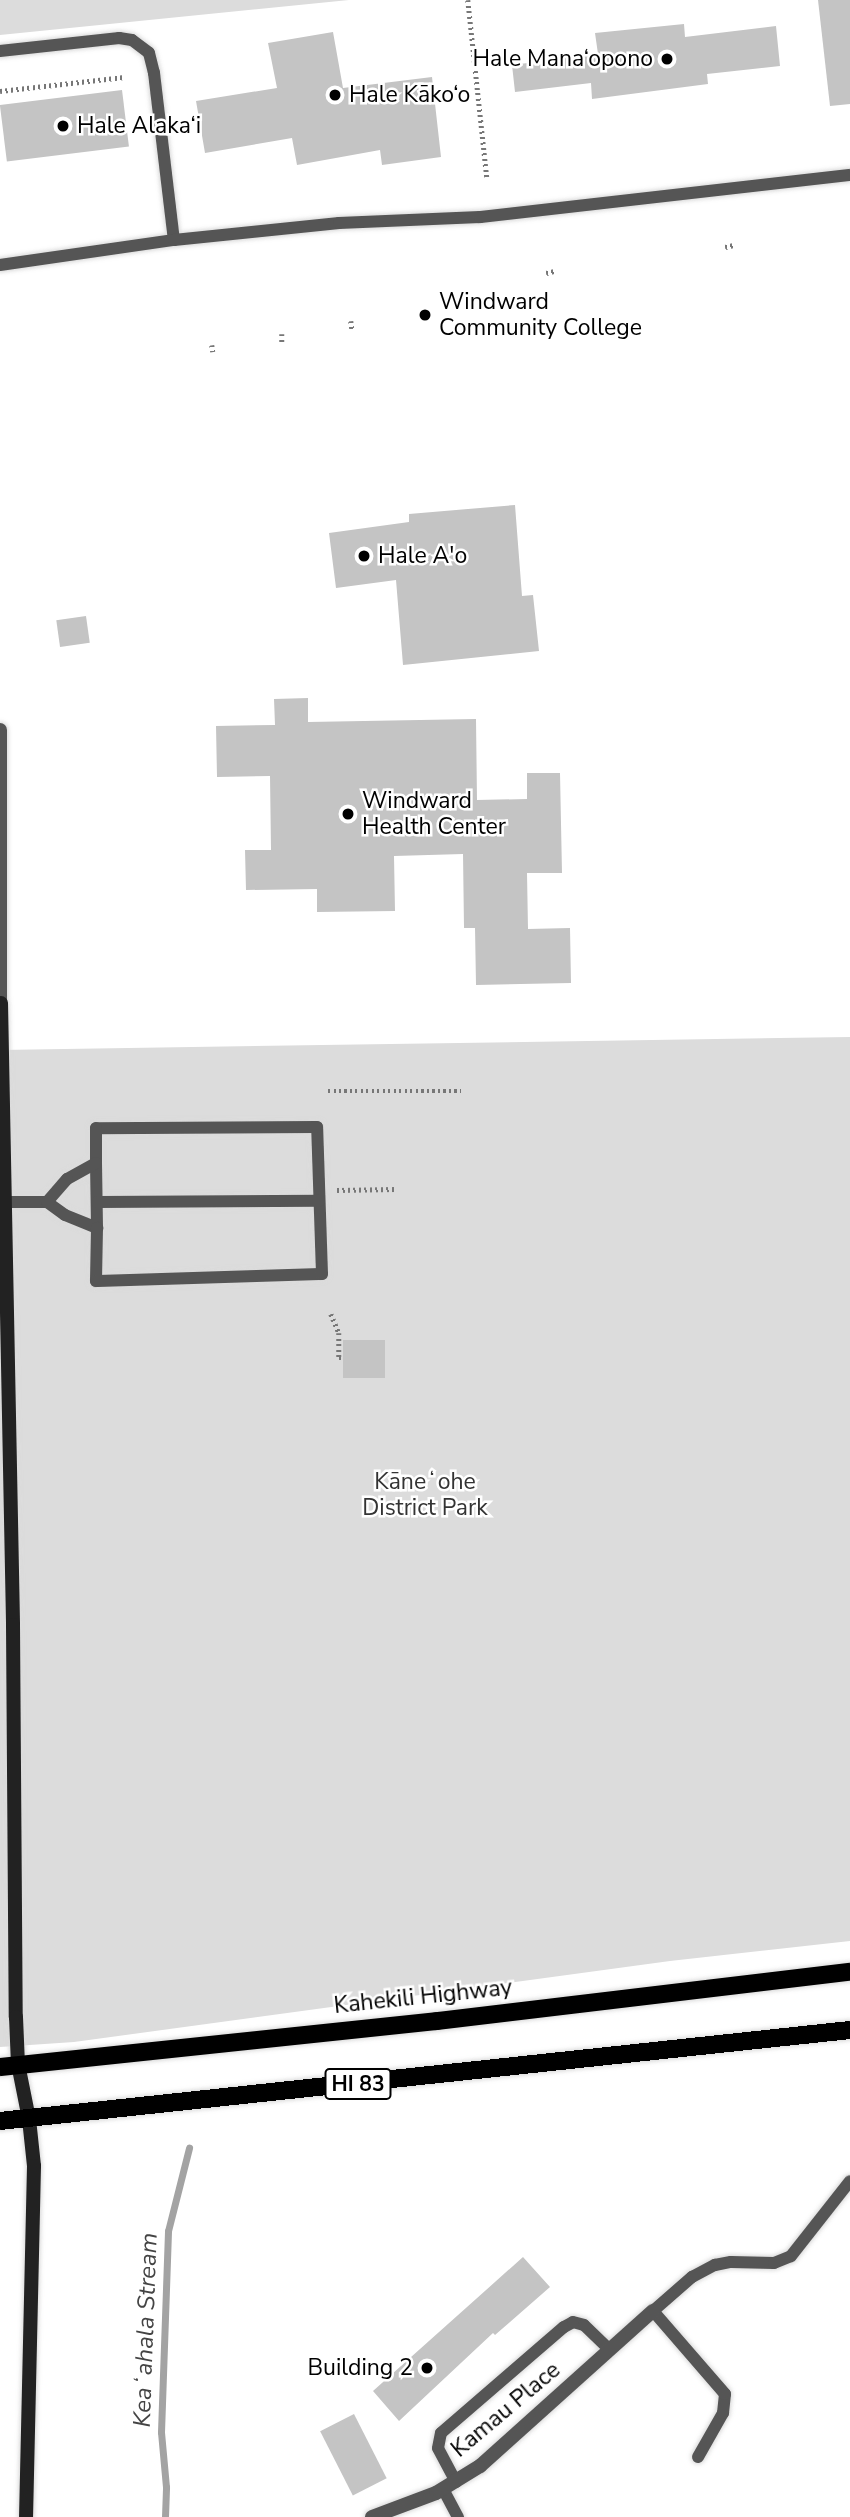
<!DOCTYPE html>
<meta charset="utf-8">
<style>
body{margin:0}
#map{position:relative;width:850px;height:2517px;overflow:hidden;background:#fff;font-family:"Nunito Sans",sans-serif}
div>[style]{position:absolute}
.green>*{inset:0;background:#dcdcdc}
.stream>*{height:7px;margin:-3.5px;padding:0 3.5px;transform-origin:3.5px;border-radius:3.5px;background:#a3a3a3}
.building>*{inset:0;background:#c4c4c4;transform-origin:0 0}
.path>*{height:4.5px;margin-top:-2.25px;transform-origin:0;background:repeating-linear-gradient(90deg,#777 0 2px,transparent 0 5.5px)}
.roads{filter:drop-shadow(0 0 2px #dbdbdb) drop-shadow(0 0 2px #dbdbdb)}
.lane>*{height:12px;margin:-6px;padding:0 6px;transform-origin:6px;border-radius:6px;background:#555}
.street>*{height:14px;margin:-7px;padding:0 7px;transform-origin:7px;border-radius:7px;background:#555}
.secondary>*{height:14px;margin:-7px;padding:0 7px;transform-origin:7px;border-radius:7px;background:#222}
.primary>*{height:18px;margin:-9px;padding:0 9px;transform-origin:9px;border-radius:9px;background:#000}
.dots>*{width:19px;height:19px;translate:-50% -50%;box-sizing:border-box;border:4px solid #fff;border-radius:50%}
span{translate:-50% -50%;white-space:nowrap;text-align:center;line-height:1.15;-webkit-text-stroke:5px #fff;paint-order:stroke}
.shield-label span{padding:2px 5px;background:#fff;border:2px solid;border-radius:5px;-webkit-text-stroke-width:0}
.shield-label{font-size:21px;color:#000;font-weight:700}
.poi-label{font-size:23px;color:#000}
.right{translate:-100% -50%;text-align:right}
.left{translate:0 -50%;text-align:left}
.park-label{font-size:23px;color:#333}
.street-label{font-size:23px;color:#000}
.water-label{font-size:24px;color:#444;font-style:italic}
</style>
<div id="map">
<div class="green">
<div style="clip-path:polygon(0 0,349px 0,0 35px)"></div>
<div style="clip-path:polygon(850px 1037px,850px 1941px,670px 1961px,74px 2042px,0 2047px,0 1050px)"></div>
</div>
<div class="stream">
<div style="left:165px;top:2517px;width:30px;rotate:-88deg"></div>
<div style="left:166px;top:2487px;width:55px;rotate:-95.2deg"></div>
<div style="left:161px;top:2432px;width:201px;rotate:-88deg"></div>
<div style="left:168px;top:2231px;width:86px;rotate:-75.8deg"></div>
</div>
<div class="building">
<div style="clip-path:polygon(818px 0,850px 0,850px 104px,830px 106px)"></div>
<div style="clip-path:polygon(684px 24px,685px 37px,776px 26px,780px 66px,707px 74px,708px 84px,592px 99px,591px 83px,515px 92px,512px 65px,598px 54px,595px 33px)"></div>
<div style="clip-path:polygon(333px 32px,343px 88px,432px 77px,441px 157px,382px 165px,380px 150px,297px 165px,292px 138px,205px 153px,196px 101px,277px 88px,268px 43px)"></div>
<div style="left:122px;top:90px;width:57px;height:123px;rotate:83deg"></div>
<div style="clip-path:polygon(515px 505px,522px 596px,533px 595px,539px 651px,403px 665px,396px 580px,336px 588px,329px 533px,409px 522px,409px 514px)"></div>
<div style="left:86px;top:616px;width:27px;height:30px;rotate:82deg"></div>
<div style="clip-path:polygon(308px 698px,308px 722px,476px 719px,477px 800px,527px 799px,527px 773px,560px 773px,562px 873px,527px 873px,528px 929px,570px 928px,571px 983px,476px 985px,475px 928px,464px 928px,463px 854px,394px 856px,395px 911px,317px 912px,317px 889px,246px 890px,245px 850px,271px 850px,270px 776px,217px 777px,216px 726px,275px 725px,274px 699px)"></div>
<div style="left:343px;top:1340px;width:42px;height:38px"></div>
<div style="clip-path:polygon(523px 2257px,550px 2287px,495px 2335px,493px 2333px,399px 2421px,373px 2391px)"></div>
<div style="left:354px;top:2414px;width:72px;height:38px;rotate:63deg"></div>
</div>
<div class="path">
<div style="left:468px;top:0;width:178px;rotate:83.9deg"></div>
<div style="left:0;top:91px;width:125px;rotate:-6.4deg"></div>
<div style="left:725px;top:247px;width:9px;rotate:-13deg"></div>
<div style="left:546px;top:273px;width:8px;rotate:-14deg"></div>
<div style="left:351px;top:321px;width:8px;rotate:83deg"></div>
<div style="left:282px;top:334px;width:8px;rotate:90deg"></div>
<div style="left:212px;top:345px;width:7px;rotate:82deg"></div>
<div style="left:328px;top:1091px;width:133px"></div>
<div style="left:337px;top:1190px;width:59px;rotate:-1deg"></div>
<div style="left:331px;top:1314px;width:21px;rotate:67deg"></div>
<div style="left:339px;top:1333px;width:25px;rotate:90deg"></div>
<div style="left:339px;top:1358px;width:4px"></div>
</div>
<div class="roads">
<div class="lane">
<div style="left:0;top:51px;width:120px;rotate:-6.2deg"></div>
<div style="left:119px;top:38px;width:13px;rotate:9deg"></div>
<div style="left:132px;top:40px;width:21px;rotate:37deg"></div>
<div style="left:149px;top:53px;width:21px;rotate:76deg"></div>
<div style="left:154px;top:73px;width:168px;rotate:83.2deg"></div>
<div style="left:0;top:265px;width:176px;rotate:-8.2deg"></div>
<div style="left:174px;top:240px;width:166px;rotate:-5.9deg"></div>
<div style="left:339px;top:223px;width:141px;rotate:-2.4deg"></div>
<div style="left:480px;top:217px;width:372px;rotate:-6.5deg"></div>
<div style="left:96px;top:1163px;width:65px;rotate:89.1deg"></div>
<div style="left:5px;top:1202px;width:42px"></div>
<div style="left:47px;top:1202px;width:22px;rotate:36deg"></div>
<div style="left:65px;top:1215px;width:35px;rotate:22deg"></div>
<div style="left:97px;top:1228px;width:53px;rotate:91.1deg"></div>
<div style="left:96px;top:1281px;width:226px;rotate:-1.8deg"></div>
<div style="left:322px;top:1274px;width:147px;rotate:-91.9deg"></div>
<div style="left:317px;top:1127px;width:221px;rotate:179.7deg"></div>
<div style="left:96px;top:1128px;width:35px;rotate:90deg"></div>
<div style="left:96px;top:1163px;width:33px;rotate:151deg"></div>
<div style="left:67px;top:1179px;width:30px;rotate:131deg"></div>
<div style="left:97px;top:1202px;width:222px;rotate:-0.3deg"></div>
<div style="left:698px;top:2457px;width:51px;rotate:-60.4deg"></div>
<div style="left:723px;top:2413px;width:19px;rotate:-84deg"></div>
<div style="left:725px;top:2394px;width:110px;rotate:-130.9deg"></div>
<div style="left:653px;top:2311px;width:52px;rotate:-41.1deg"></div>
<div style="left:692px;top:2277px;width:26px;rotate:-28deg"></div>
<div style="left:715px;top:2265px;width:16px;rotate:-11deg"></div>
<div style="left:731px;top:2262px;width:43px;rotate:1.3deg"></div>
<div style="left:774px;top:2263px;width:18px;rotate:-22deg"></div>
<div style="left:791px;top:2256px;width:95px;rotate:-51.8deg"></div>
<div style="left:456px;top:2482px;width:38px;rotate:-118deg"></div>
<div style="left:438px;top:2448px;width:15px;rotate:-79deg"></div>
<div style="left:441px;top:2433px;width:162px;rotate:-40.8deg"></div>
<div style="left:564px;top:2327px;width:10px;rotate:-29deg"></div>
<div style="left:573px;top:2322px;width:11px;rotate:15deg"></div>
<div style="left:584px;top:2325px;width:36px;rotate:44deg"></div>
<div style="left:443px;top:2489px;width:32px;rotate:62deg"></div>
</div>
<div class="street">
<div style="left:0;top:730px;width:273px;rotate:90deg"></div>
<div style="left:372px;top:2517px;width:68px;rotate:-20.6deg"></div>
<div style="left:436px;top:2493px;width:52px;rotate:-31.5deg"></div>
<div style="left:480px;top:2466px;width:232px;rotate:-41.9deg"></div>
</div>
<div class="secondary">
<div style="left:1px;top:1003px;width:622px;rotate:88.89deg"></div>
<div style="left:13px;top:1625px;width:392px;rotate:89.6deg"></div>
<div style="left:16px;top:2017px;width:47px;rotate:87.6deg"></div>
<div style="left:18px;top:2064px;width:56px;rotate:78.7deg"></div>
<div style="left:29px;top:2119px;width:47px;rotate:83.9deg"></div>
<div style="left:34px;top:2166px;width:351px;rotate:91.3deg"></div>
</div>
<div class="primary">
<div style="left:0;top:2067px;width:439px;rotate:-6deg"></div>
<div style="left:437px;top:2021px;width:416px;rotate:-6.8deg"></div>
<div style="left:0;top:2121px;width:855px;rotate:-6.11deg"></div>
</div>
</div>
<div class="dots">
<div style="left:667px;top:59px;background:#000"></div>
<div style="left:335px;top:95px;background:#000"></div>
<div style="left:63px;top:126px;background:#000"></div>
<div style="left:425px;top:315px;background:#000"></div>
<div style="left:364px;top:556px;background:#000"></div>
<div style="left:348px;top:814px;background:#000"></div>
<div style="left:427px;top:2368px;background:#000"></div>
</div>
<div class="shield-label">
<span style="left:358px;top:2084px">HI 83</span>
</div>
<div class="poi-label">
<span class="right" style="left:653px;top:59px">Hale Mana‘opono</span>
<span class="left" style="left:349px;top:95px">Hale Kāko‘o</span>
<span class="left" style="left:77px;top:126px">Hale Alaka‘i</span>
<span class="left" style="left:439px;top:315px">Windward<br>Community College</span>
<span class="left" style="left:378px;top:556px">Hale A'o</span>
<span class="left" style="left:362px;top:814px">Windward<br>Health Center</span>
<span class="right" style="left:413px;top:2368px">Building 2</span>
</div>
<div class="park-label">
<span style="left:425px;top:1495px">Kāneʻohe<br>District Park</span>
</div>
<div class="street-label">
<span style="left:423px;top:1997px;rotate:-6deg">Kahekili Highway</span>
<span style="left:506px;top:2410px;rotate:-40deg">Kamau Place</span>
</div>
<div class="water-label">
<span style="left:146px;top:2330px;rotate:-88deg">Keaʻahala Stream</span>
</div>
</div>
